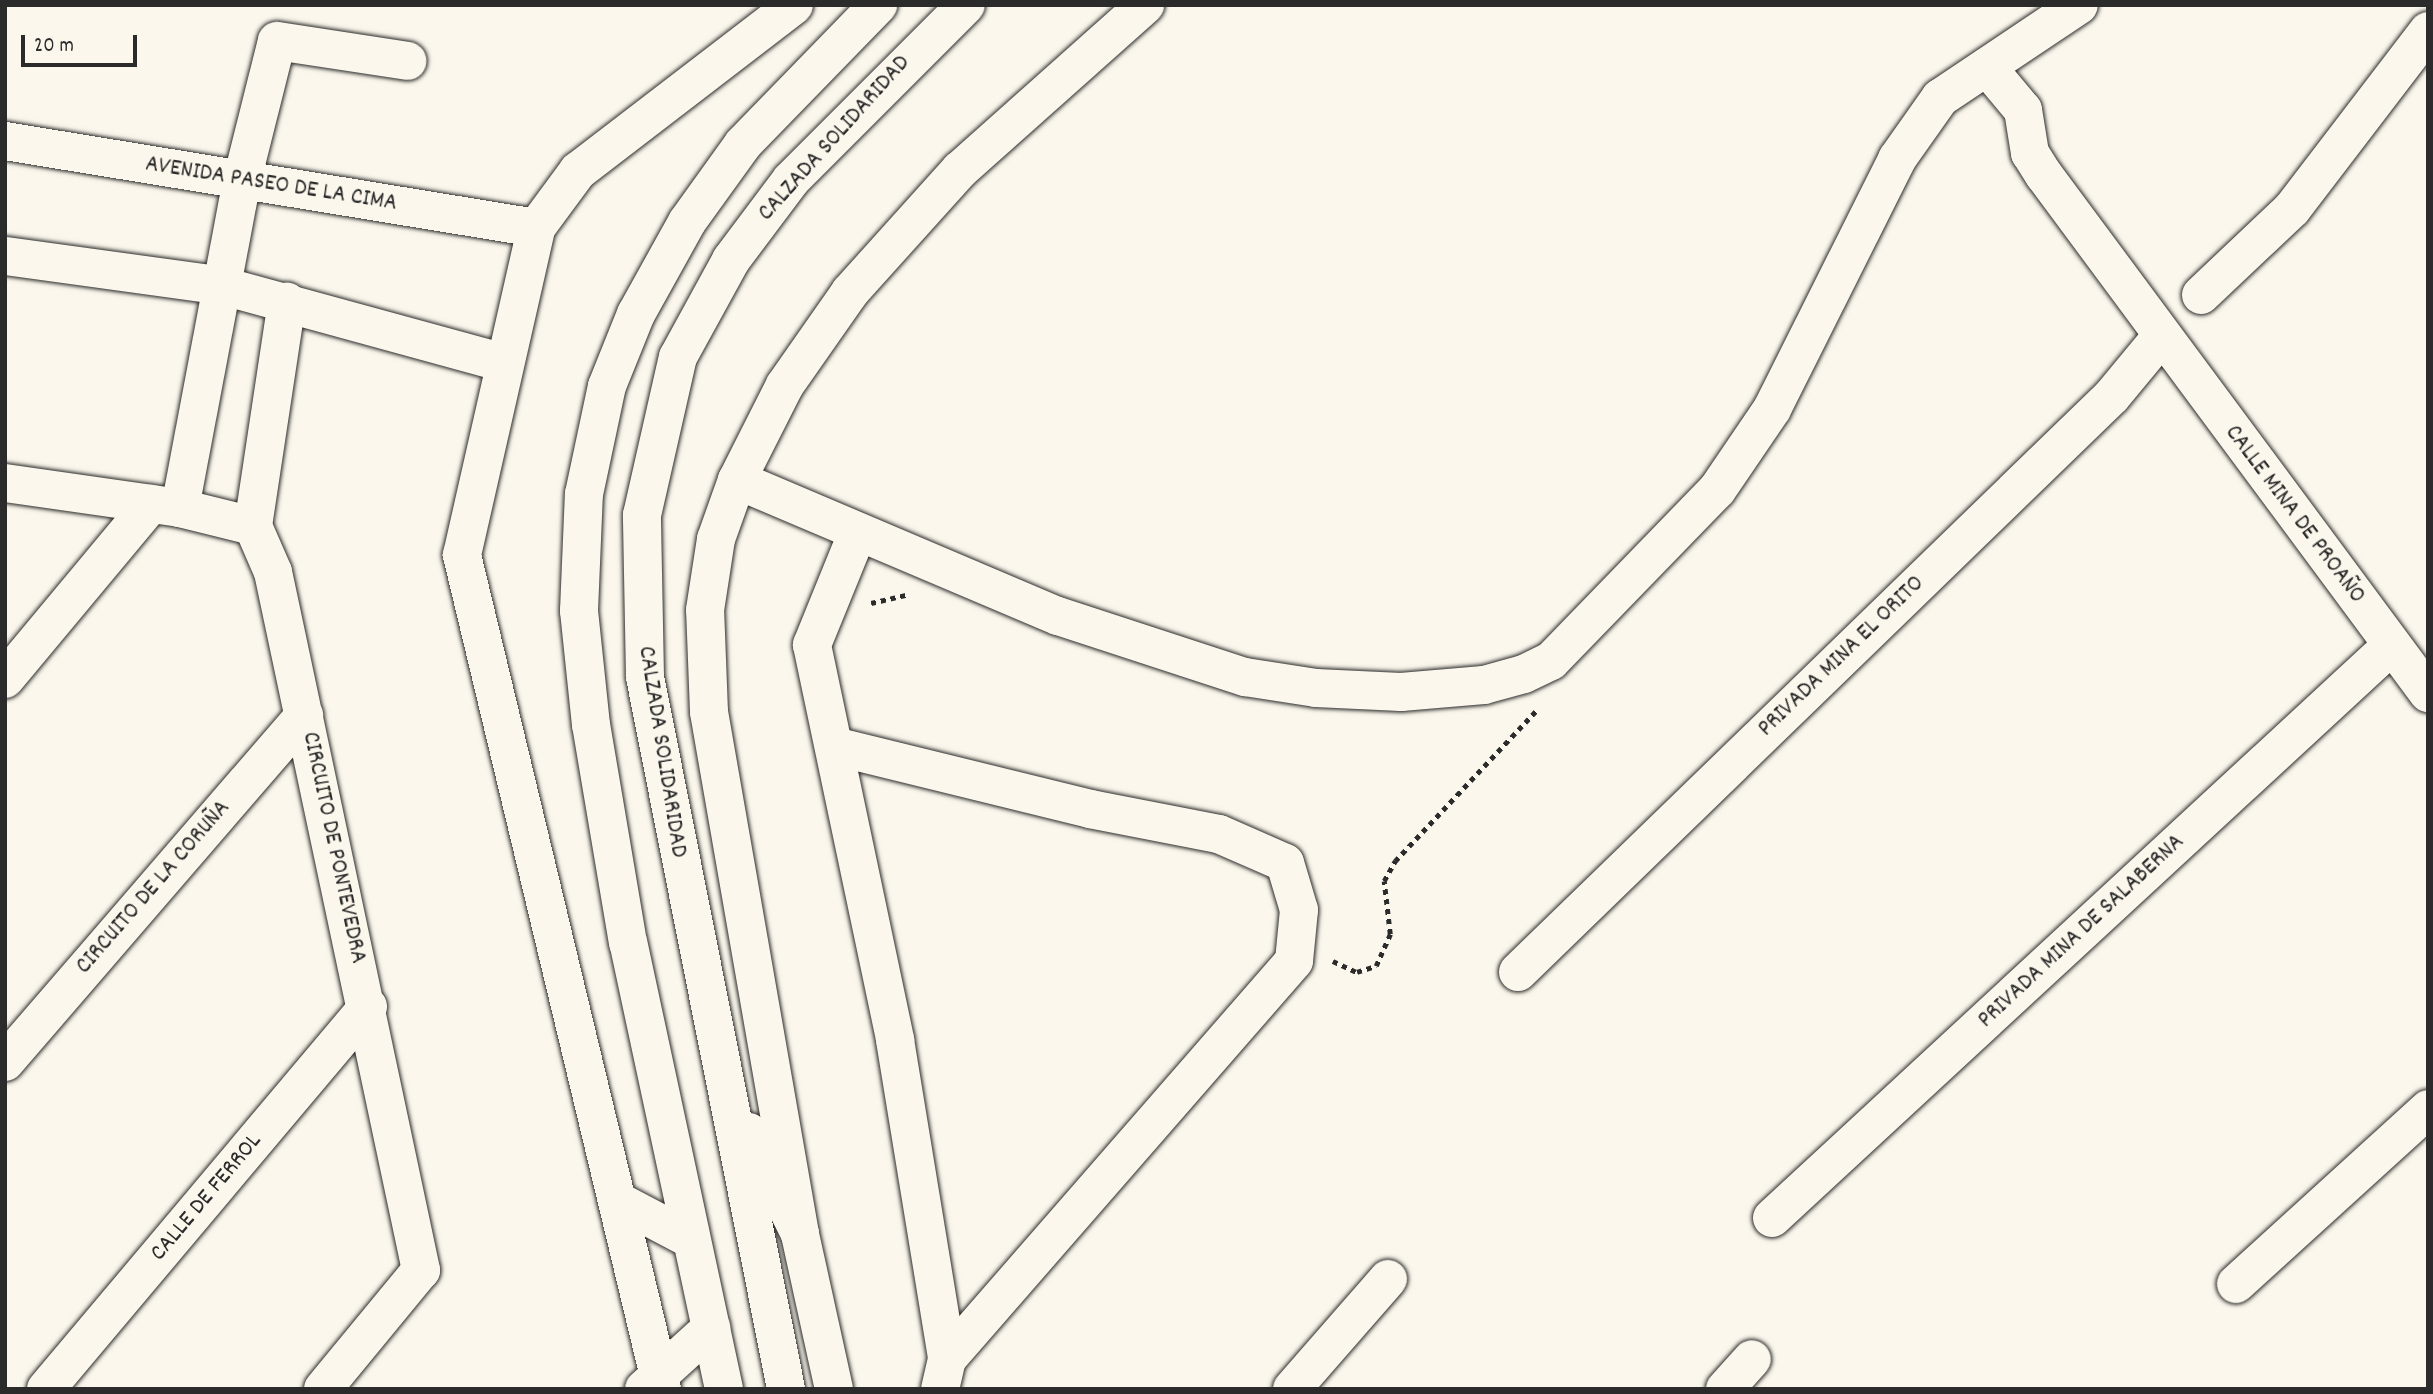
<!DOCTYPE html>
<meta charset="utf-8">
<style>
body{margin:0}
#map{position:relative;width:2433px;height:1394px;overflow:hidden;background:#fbf7ec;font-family:Dekko,sans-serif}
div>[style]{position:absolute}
.path>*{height:4.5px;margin-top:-2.25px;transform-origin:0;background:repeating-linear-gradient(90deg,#2b2b2b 0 5px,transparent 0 10px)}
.roads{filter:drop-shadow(0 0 2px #2b2b2b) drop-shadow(0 0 2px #2b2b2b)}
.minor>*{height:38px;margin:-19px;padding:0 19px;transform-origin:19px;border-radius:19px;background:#fbf7ec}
.major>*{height:38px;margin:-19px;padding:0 19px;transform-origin:19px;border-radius:19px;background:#fbf7ec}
span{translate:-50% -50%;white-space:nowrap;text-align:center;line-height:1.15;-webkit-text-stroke:6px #fbf7ec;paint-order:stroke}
.street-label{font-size:24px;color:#2b2b2b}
.frame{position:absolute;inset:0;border:7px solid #2b2b2b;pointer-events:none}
.scale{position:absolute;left:21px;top:35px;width:116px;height:32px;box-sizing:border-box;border:4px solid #2b2b2b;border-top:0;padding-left:9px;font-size:21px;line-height:24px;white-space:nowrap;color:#2b2b2b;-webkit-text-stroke:5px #fbf7ec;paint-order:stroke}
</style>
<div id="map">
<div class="path">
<div style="left:871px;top:603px;width:36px;rotate:-13deg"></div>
<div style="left:1333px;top:961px;width:26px;rotate:25deg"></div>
<div style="left:1357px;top:972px;width:20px;rotate:-18deg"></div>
<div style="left:1376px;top:966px;width:35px;rotate:-66deg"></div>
<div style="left:1390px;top:934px;width:53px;rotate:-96.5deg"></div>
<div style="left:1384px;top:881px;width:23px;rotate:-61deg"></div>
<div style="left:1395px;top:861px;width:206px;rotate:-46.8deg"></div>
</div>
<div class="roads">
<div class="minor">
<div style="left:1987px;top:67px;width:56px;rotate:50.1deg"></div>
<div style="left:2023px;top:110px;width:44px;rotate:80.8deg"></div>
<div style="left:2030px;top:153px;width:26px;rotate:58deg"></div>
<div style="left:2044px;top:175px;width:645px;rotate:53.45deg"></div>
<div style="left:5px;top:141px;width:538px;rotate:9.3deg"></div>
<div style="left:5px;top:256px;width:220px;rotate:7.8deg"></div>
<div style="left:223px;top:286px;width:292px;rotate:15.3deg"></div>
<div style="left:2201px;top:295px;width:125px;rotate:-43.4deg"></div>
<div style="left:2292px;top:209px;width:224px;rotate:-52.6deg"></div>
<div style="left:737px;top:480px;width:349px;rotate:23deg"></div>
<div style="left:1058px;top:616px;width:197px;rotate:18.1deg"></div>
<div style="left:1245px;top:677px;width:72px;rotate:8.8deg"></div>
<div style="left:1316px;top:688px;width:85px;rotate:2.7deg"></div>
<div style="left:1401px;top:692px;width:83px;rotate:-4.8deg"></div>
<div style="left:1484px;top:685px;width:41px;rotate:-15.4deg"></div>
<div style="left:1524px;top:674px;width:30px;rotate:-26deg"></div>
<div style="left:1551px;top:661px;width:238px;rotate:-45.9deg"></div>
<div style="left:1717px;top:490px;width:98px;rotate:-55.8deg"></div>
<div style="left:1772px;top:409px;width:280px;rotate:-63.4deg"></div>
<div style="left:1897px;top:159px;width:75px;rotate:-54.8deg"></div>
<div style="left:1940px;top:98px;width:167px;rotate:-33.8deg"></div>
<div style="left:5px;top:483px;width:177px;rotate:8.1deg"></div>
<div style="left:180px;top:508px;width:75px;rotate:13.9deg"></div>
<div style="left:180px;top:508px;width:334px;rotate:-79.3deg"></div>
<div style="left:242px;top:180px;width:143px;rotate:-75.9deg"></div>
<div style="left:277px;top:41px;width:132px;rotate:8.7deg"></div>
<div style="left:253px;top:526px;width:50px;rotate:66.5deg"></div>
<div style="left:273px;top:572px;width:714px;rotate:78.03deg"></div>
<div style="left:421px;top:1270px;width:154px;rotate:129.5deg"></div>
<div style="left:253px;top:526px;width:227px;rotate:-81.4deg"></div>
<div style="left:857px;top:534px;width:120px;rotate:112.1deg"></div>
<div style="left:812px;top:645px;width:404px;rotate:78.1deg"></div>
<div style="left:895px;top:1040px;width:323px;rotate:80.7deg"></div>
<div style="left:5px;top:679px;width:228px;rotate:-50.2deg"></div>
<div style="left:834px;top:746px;width:264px;rotate:13.8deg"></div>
<div style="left:1090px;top:809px;width:131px;rotate:11deg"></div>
<div style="left:1219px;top:834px;width:72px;rotate:23.7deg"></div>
<div style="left:1285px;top:863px;width:49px;rotate:73.4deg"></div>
<div style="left:1299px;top:910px;width:51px;rotate:95.6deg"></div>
<div style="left:1294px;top:961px;width:528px;rotate:131.08deg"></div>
<div style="left:947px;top:1359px;width:31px;rotate:103deg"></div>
<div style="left:1518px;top:972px;width:827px;rotate:-44.12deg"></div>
<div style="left:2112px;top:396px;width:75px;rotate:-50.4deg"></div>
<div style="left:5px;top:1062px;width:458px;rotate:-49.2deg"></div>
<div style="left:1772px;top:1218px;width:844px;rotate:-42.74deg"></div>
<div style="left:2236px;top:1284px;width:260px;rotate:-42.3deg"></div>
<div style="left:46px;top:1389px;width:500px;rotate:-49.9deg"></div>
<div style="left:644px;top:1389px;width:91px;rotate:-42.3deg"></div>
<div style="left:662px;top:1389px;width:858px;rotate:-103.49deg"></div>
<div style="left:462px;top:555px;width:335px;rotate:-77.2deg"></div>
<div style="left:536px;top:228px;width:71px;rotate:-53.6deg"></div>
<div style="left:578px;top:171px;width:272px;rotate:-37.5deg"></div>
<div style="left:834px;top:1389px;width:159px;rotate:-102.4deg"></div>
<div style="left:800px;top:1234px;width:530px;rotate:-99.89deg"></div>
<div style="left:709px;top:712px;width:102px;rotate:-92.2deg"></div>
<div style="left:705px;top:610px;width:72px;rotate:-81.2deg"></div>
<div style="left:716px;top:539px;width:63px;rotate:-70.4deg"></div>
<div style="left:737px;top:480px;width:106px;rotate:-63.2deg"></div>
<div style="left:785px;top:385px;width:113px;rotate:-55deg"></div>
<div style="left:850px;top:292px;width:164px;rotate:-48deg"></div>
<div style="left:960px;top:170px;width:248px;rotate:-41.7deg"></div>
<div style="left:1292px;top:1389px;width:146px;rotate:-48.9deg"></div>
<div style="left:1725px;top:1389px;width:40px;rotate:-48deg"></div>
</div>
<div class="major">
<div style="left:749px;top:1132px;width:114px;rotate:63.4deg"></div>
<div style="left:618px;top:1201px;width:81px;rotate:27.8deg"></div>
<div style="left:724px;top:1389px;width:456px;rotate:-102.1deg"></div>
<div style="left:628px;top:943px;width:221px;rotate:-99.6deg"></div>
<div style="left:591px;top:725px;width:115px;rotate:-96deg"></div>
<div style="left:579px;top:611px;width:117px;rotate:-87.6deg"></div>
<div style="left:584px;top:494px;width:110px;rotate:-78deg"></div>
<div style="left:607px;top:386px;width:78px;rotate:-68.1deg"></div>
<div style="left:636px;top:314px;width:105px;rotate:-61deg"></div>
<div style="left:687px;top:222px;width:96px;rotate:-54.3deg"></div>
<div style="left:743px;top:144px;width:194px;rotate:-45.8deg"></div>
<div style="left:786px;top:1389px;width:726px;rotate:-101.2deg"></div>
<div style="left:645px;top:677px;width:162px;rotate:-91.1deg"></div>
<div style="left:642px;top:515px;width:162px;rotate:-77.2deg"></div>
<div style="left:678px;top:357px;width:111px;rotate:-61.3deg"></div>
<div style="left:731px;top:260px;width:100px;rotate:-53.1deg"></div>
<div style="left:791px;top:180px;width:247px;rotate:-45deg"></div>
</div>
</div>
<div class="street-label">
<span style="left:835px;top:139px;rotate:-48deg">CALZADA SOLIDARIDAD</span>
<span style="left:271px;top:185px;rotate:9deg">AVENIDA PASEO DE LA CIMA</span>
<span style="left:2294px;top:515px;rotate:53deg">CALLE MINA DE PROAÑO</span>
<span style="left:1842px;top:657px;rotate:-44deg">PRIVADA MINA EL ORITO</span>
<span style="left:661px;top:752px;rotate:81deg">CALZADA SOLIDARIDAD</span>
<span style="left:333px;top:848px;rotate:78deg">CIRCUITO DE PONTEVEDRA</span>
<span style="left:154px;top:888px;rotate:-49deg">CIRCUITO DE LA CORUÑA</span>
<span style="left:2082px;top:932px;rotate:-43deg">PRIVADA MINA DE SALABERNA</span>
<span style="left:207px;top:1198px;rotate:-50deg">CALLE DE FERROL</span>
</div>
<div class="frame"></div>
<div class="scale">20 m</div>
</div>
